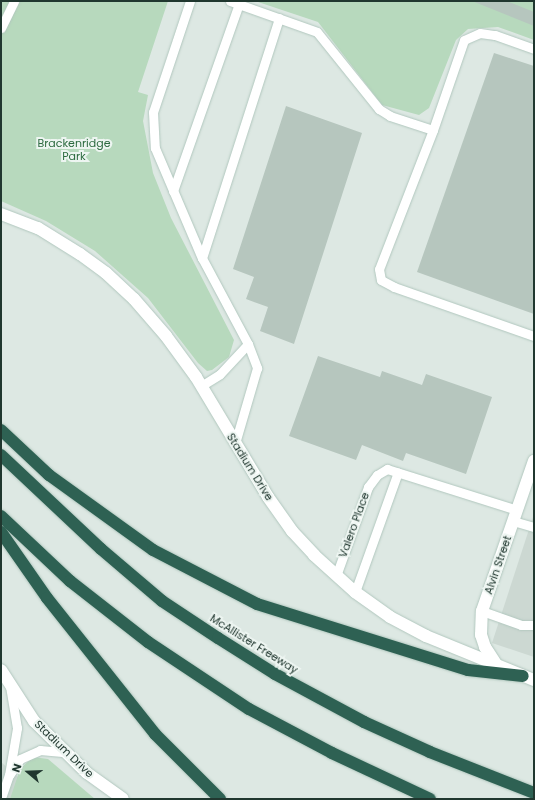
<!DOCTYPE html>
<style>
body{margin:0}
#map{position:relative;width:535px;height:800px;overflow:hidden;background:#dde8e3;font-family:Poppins,sans-serif}
div>[style]{position:absolute}
.built>*{inset:0;background:#ccd8d2}
.green>*{inset:0;background:#b7d9bd}
.building>*{inset:0;background:#b6c6be}
.roads{filter:drop-shadow(0 0 1px #b1c7be) drop-shadow(0 0 1px #b1c7be)}
.lane>*{height:9px;margin:-4.5px;padding:0 4.5px;transform-origin:4.5px;border-radius:4.5px;background:#fff}
.street>*{height:12px;margin:-6px;padding:0 6px;transform-origin:6px;border-radius:6px;background:#fff}
.secondary>*{height:12px;margin:-6px;padding:0 6px;transform-origin:6px;border-radius:6px;background:#fff}
.highway>*{height:12px;margin:-6px;padding:0 6px;transform-origin:6px;border-radius:6px;background:#2e6153}
span{translate:-50% -50%;white-space:nowrap;text-align:center;line-height:1.15;-webkit-text-stroke:4px #edf5f1;paint-order:stroke}
.park-label{font-size:11px;color:#2d6b40}
.street-label{font-size:11px;color:#20372f}
.frame{position:absolute;inset:0;border:2px solid #20372f;pointer-events:none}
.north{position:absolute;left:8px;top:752px;width:40px;height:40px;-webkit-text-stroke:3px #edf5f1;paint-order:stroke;rotate:289deg;font-size:11px;font-weight:700;line-height:16px;text-align:center;color:#20372f}
.north::after{content:'';display:block;margin:auto;width:14px;height:18px;background:#20372f;clip-path:polygon(50% 0,100% 100%,50% 72%,0 100%)}
</style>
<div id="map">
<div class="built">
<div style="clip-path:polygon(534px 514px,534px 657px,492px 643px)"></div>
<div style="clip-path:polygon(1px 762px,43px 799px,1px 799px)"></div>
</div>
<div class="green">
<div style="clip-path:polygon(1px 1px,168px 1px,138px 92px,148px 95px,143px 121px,153px 173px,171px 218px,234px 340px,229px 357px,212px 370px,207px 371px,198px 363px,148px 298px,95px 251px,46px 221px,1px 201px)"></div>
<div style="clip-path:polygon(255px 1px,534px 1px,534px 40px,498px 27px,468px 29px,456px 40px,429px 108px,419px 115px,382px 105px,318px 22px)"></div>
<div style="clip-path:polygon(33px 757px,48px 759px,95px 799px,10px 799px,20px 769px)"></div>
</div>
<div class="building">
<div style="clip-path:polygon(472px 1px,507px 1px,534px 12px,534px 26px)"></div>
<div style="clip-path:polygon(494px 53px,534px 66px,534px 314px,417px 272px)"></div>
<div style="clip-path:polygon(286px 106px,362px 133px,294px 344px,260px 331px,268px 307px,246px 299px,254px 277px,233px 269px)"></div>
<div style="clip-path:polygon(318px 356px,380px 377px,382px 371px,422px 385px,426px 374px,492px 397px,466px 474px,406px 453px,403px 461px,362px 445px,356px 460px,289px 436px)"></div>
</div>
<div class="roads">
<div class="lane">
<div style="left:190px;top:1px;width:117px;rotate:108.4deg"></div>
<div style="left:153px;top:112px;width:36px;rotate:87deg"></div>
<div style="left:155px;top:148px;width:120px;rotate:66.9deg"></div>
<div style="left:202px;top:258px;width:98px;rotate:61.9deg"></div>
<div style="left:248px;top:344px;width:26px;rotate:69deg"></div>
<div style="left:257px;top:368px;width:78px;rotate:106.3deg"></div>
<div style="left:230px;top:1px;width:92px;rotate:19.6deg"></div>
<div style="left:317px;top:32px;width:99px;rotate:51.2deg"></div>
<div style="left:379px;top:109px;width:13px;rotate:32deg"></div>
<div style="left:390px;top:116px;width:45px;rotate:18deg"></div>
<div style="left:433px;top:130px;width:95px;rotate:-71deg"></div>
<div style="left:464px;top:40px;width:17px;rotate:-24deg"></div>
<div style="left:480px;top:33px;width:15px;rotate:8deg"></div>
<div style="left:495px;top:35px;width:41px;rotate:19.7deg"></div>
<div style="left:1px;top:28px;width:30px;rotate:-64deg"></div>
<div style="left:433px;top:130px;width:149px;rotate:111.2deg"></div>
<div style="left:379px;top:269px;width:11px;rotate:80deg"></div>
<div style="left:381px;top:280px;width:15px;rotate:28deg"></div>
<div style="left:394px;top:287px;width:148px;rotate:19.3deg"></div>
<div style="left:173px;top:191px;width:198px;rotate:-70.6deg"></div>
<div style="left:202px;top:258px;width:252px;rotate:-72.2deg"></div>
<div style="left:201px;top:386px;width:22px;rotate:-32deg"></div>
<div style="left:220px;top:374px;width:41px;rotate:-47deg"></div>
<div style="left:513px;top:521px;width:22px;rotate:16deg"></div>
<div style="left:336px;top:576px;width:95px;rotate:-70.2deg"></div>
<div style="left:368px;top:487px;width:15px;rotate:-53deg"></div>
<div style="left:377px;top:475px;width:12px;rotate:-31deg"></div>
<div style="left:387px;top:469px;width:136px;rotate:17.5deg"></div>
<div style="left:355px;top:592px;width:127px;rotate:-70.3deg"></div>
<div style="left:482px;top:611px;width:41px;rotate:19.7deg"></div>
<div style="left:521px;top:625px;width:13px"></div>
<div style="left:10px;top:774px;width:18px;rotate:-56deg"></div>
<div style="left:20px;top:759px;width:22px;rotate:-24deg"></div>
<div style="left:40px;top:750px;width:25px;rotate:5deg"></div>
<div style="left:1px;top:798px;width:24px;rotate:-71deg"></div>
<div style="left:9px;top:775px;width:48px;rotate:-80.3deg"></div>
<div style="left:17px;top:728px;width:43px;rotate:-99.5deg"></div>
</div>
<div class="street">
<div style="left:498px;top:667px;width:24px;rotate:-123deg"></div>
<div style="left:485px;top:647px;width:13px;rotate:-108deg"></div>
<div style="left:481px;top:635px;width:24px;rotate:-88deg"></div>
<div style="left:482px;top:611px;width:159px;rotate:-70.9deg"></div>
</div>
<div class="secondary">
<div style="left:1px;top:214px;width:40px;rotate:21deg"></div>
<div style="left:38px;top:228px;width:49px;rotate:31.8deg"></div>
<div style="left:80px;top:254px;width:32px;rotate:36deg"></div>
<div style="left:106px;top:273px;width:38px;rotate:43deg"></div>
<div style="left:134px;top:299px;width:49px;rotate:49.1deg"></div>
<div style="left:166px;top:336px;width:51px;rotate:53.8deg"></div>
<div style="left:196px;top:377px;width:140px;rotate:59deg"></div>
<div style="left:268px;top:497px;width:42px;rotate:54.8deg"></div>
<div style="left:292px;top:531px;width:33px;rotate:47deg"></div>
<div style="left:314px;top:555px;width:55px;rotate:42.1deg"></div>
<div style="left:355px;top:592px;width:43px;rotate:35.5deg"></div>
<div style="left:390px;top:617px;width:41px;rotate:27.8deg"></div>
<div style="left:426px;top:636px;width:117px;rotate:22.2deg"></div>
<div style="left:1px;top:670px;width:61px;rotate:57.1deg"></div>
<div style="left:34px;top:721px;width:74px;rotate:44.5deg"></div>
<div style="left:87px;top:773px;width:44px;rotate:35.8deg"></div>
</div>
<div class="highway">
<div style="left:1px;top:430px;width:66px;rotate:43.2deg"></div>
<div style="left:49px;top:475px;width:128px;rotate:35.8deg"></div>
<div style="left:153px;top:550px;width:117px;rotate:27.4deg"></div>
<div style="left:257px;top:604px;width:221px;rotate:17.4deg"></div>
<div style="left:468px;top:670px;width:55px;rotate:6.2deg"></div>
<div style="left:1px;top:455px;width:137px;rotate:43.2deg"></div>
<div style="left:101px;top:549px;width:80px;rotate:40.4deg"></div>
<div style="left:162px;top:601px;width:67px;rotate:33.5deg"></div>
<div style="left:218px;top:638px;width:67px;rotate:32.3deg"></div>
<div style="left:275px;top:674px;width:101px;rotate:28.3deg"></div>
<div style="left:364px;top:722px;width:72px;rotate:24.4deg"></div>
<div style="left:430px;top:752px;width:112px;rotate:21.5deg"></div>
<div style="left:1px;top:516px;width:95px;rotate:43.3deg"></div>
<div style="left:70px;top:581px;width:99px;rotate:38deg"></div>
<div style="left:148px;top:642px;width:121px;rotate:33.6deg"></div>
<div style="left:249px;top:709px;width:94px;rotate:27.9deg"></div>
<div style="left:332px;top:753px;width:108px;rotate:25.1deg"></div>
<div style="left:1px;top:532px;width:80px;rotate:55.1deg"></div>
<div style="left:47px;top:598px;width:174px;rotate:51.5deg"></div>
<div style="left:155px;top:734px;width:92px;rotate:45deg"></div>
</div>
</div>
<div class="park-label">
<span style="left:74px;top:150px">Brackenridge<br>Park</span>
</div>
<div class="street-label">
<span style="left:250px;top:467px;rotate:58deg">Stadium Drive</span>
<span style="left:354px;top:525px;rotate:-70deg">Valero Place</span>
<span style="left:498px;top:565px;rotate:-71deg">Alvin Street</span>
<span style="left:254px;top:644px;rotate:32deg">McAllister Freeway</span>
<span style="left:64px;top:749px;rotate:44deg">Stadium Drive</span>
</div>
<div class="frame"></div>
<div class="north">N</div>
</div>
